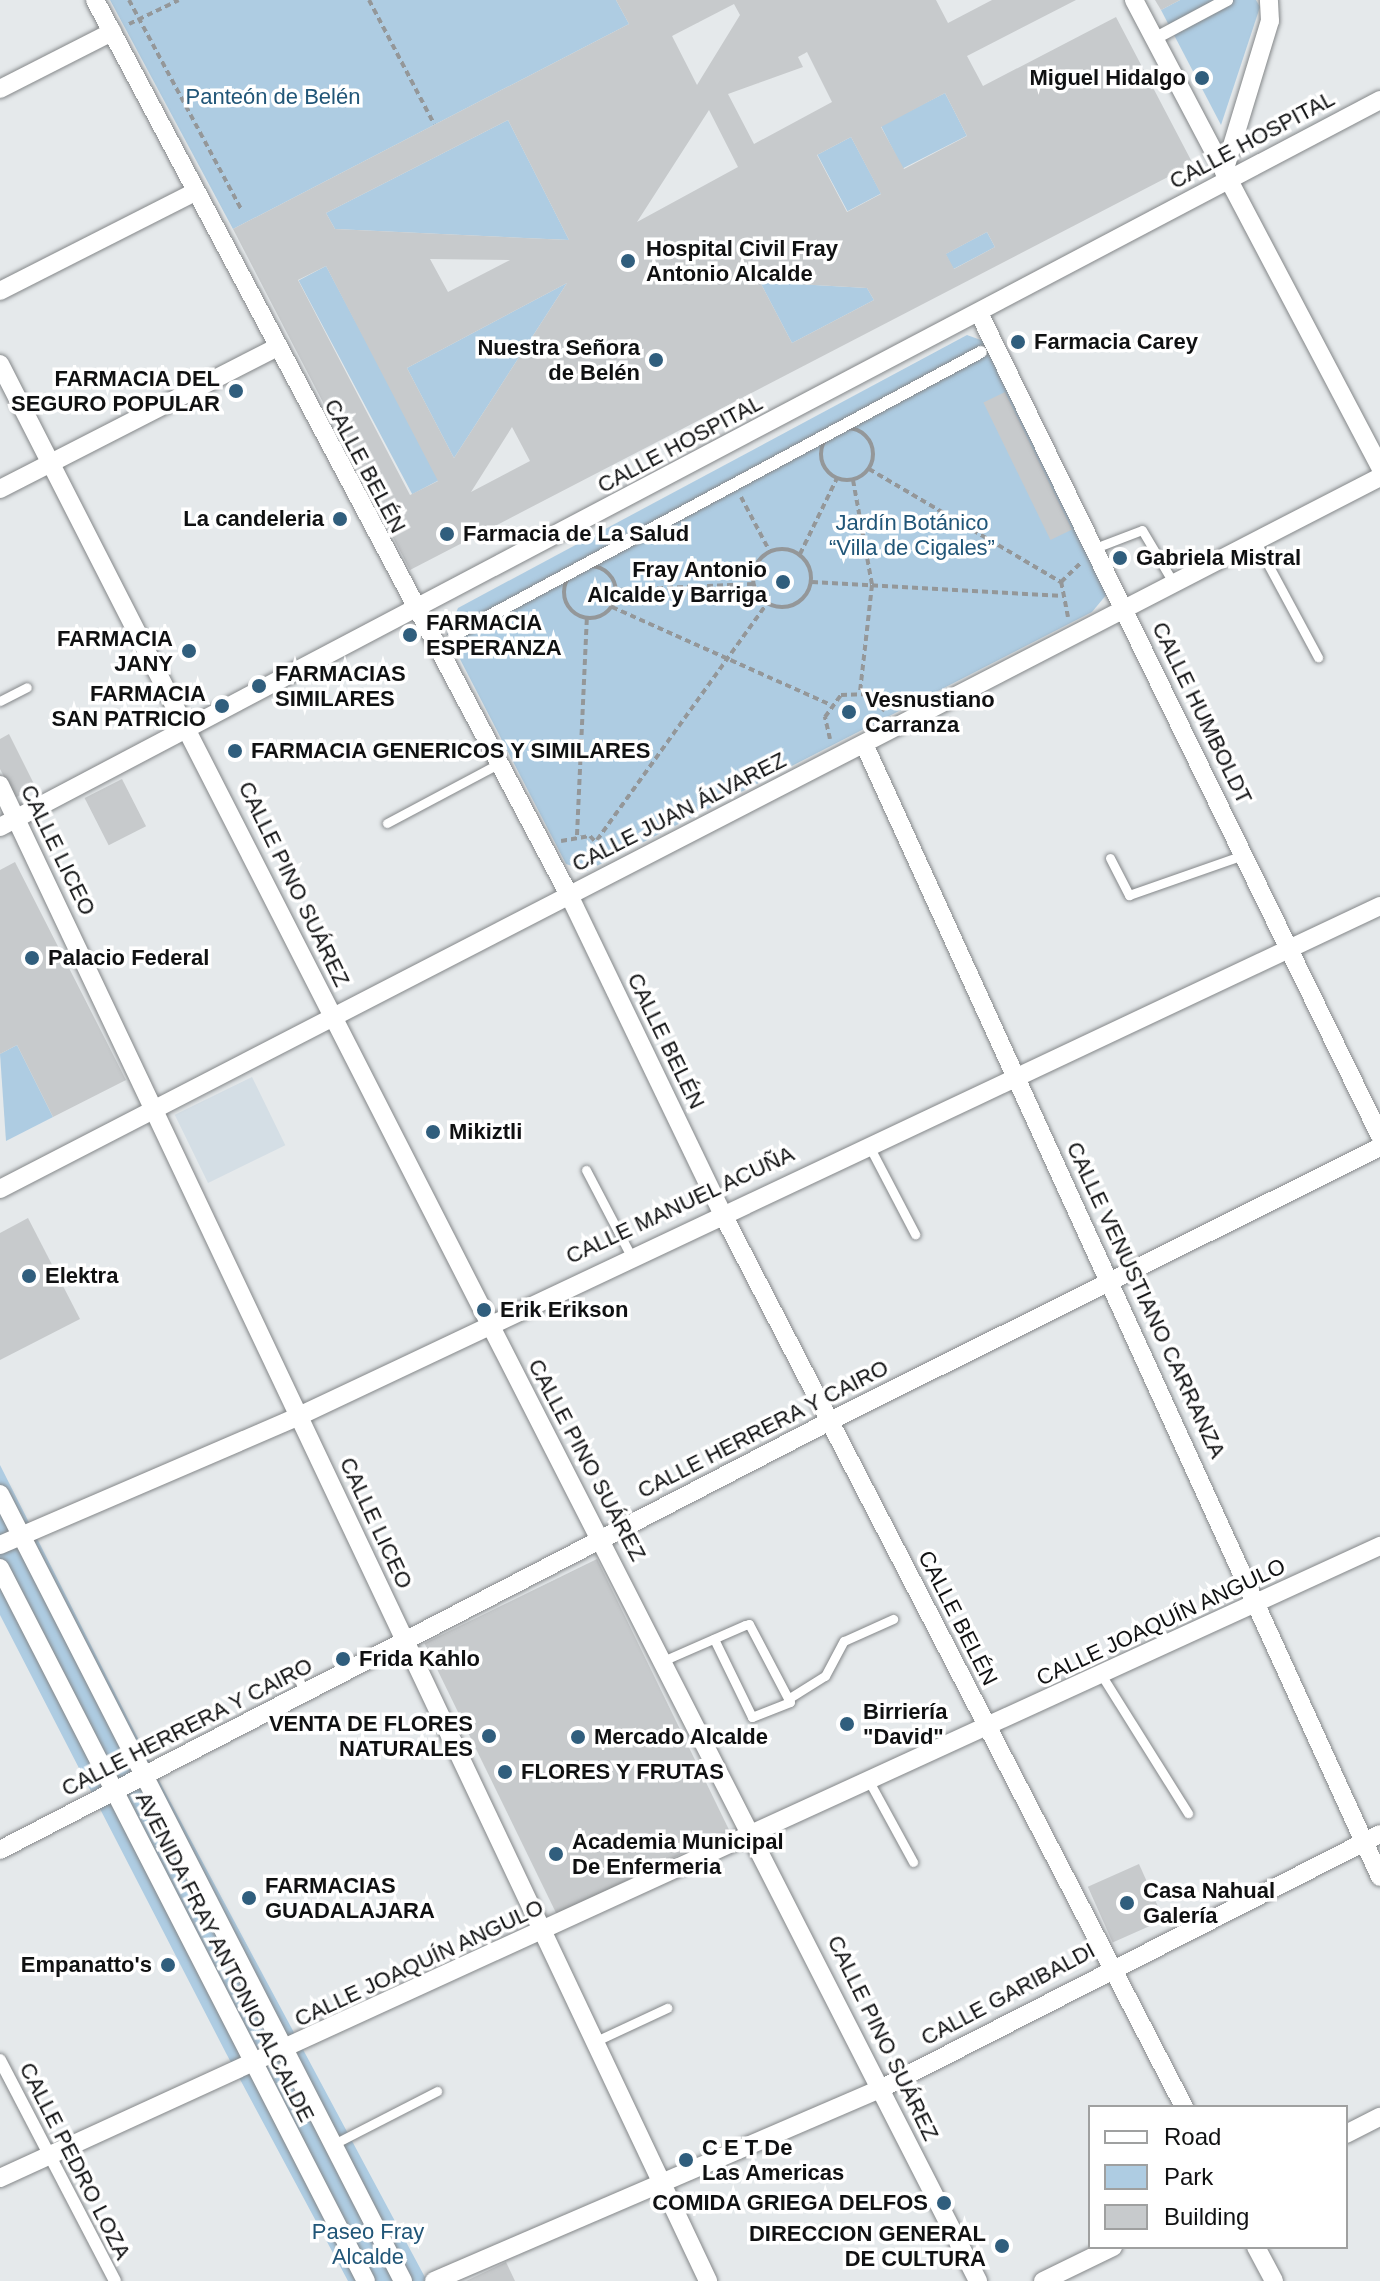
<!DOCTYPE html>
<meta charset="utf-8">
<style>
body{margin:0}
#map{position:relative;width:1380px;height:2281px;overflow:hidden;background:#e5e9eb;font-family:Arial,sans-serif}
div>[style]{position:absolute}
.built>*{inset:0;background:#d4dee5;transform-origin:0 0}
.green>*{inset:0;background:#aecce2;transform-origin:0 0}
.building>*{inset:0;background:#c7cacc;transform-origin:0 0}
.path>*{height:4px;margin-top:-2px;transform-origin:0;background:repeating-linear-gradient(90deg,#949799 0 6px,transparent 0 10px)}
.path>.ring{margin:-2px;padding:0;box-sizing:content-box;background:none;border:4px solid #949799;border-radius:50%}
.roads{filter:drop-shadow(0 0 2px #848789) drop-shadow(0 0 2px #848789)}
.service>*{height:9px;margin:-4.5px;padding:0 4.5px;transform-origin:4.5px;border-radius:4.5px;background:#fff}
.pedestrian>*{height:12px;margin:-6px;padding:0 6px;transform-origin:6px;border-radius:6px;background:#fff}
.minor>*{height:18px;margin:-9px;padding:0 9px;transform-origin:9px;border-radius:9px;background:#fff}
.dots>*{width:22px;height:22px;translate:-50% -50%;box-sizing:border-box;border:4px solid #fff;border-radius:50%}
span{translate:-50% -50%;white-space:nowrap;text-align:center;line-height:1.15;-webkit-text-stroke:7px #fff;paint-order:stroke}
.poi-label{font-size:22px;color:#101112;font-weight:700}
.right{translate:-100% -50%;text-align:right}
.left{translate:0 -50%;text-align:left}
.park-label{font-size:22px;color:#215678}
.street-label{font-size:22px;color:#101112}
.legend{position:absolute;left:1088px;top:2105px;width:260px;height:144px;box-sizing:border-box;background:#fff;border:2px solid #9fa0a0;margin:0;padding:10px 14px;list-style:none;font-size:24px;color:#101112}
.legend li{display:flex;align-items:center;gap:16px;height:40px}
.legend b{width:40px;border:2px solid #9fa0a0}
</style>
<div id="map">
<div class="built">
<div style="left:252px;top:1077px;width:76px;height:86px;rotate:64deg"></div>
</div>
<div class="green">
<div style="clip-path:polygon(110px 0,616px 0,629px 24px,233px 229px)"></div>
<div style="clip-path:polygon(1180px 0,1256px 0,1260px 7px,1221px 125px,1161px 10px)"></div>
<div style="left:945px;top:93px;width:48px;height:72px;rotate:63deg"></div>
<div style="clip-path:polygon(508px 120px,569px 240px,335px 229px,326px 213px)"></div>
<div style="left:851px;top:137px;width:64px;height:38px;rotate:62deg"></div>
<div style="left:987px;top:232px;width:17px;height:47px;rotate:62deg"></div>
<div style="left:326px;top:266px;width:242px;height:31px;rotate:62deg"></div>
<div style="clip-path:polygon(760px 282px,867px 288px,874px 300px,792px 343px)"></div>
<div style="clip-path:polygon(567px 283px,454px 458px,407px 368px)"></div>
<div style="clip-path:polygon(967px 335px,989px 343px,1107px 594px,1092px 612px,587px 871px,566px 864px,447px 634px,458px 608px)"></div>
<div style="clip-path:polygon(17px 1045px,53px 1117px,6px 1141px,0 1054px)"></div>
<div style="clip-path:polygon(0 1465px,163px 1788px,427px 2281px,348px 2281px,227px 2055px,0 1615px)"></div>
</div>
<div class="building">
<div style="clip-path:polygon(evenodd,616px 0,936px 0,948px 23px,992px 0,1076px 0,967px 56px,983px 86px,1116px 17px,1193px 164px,410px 570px,233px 229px,629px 24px,616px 0,734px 4px,740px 15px,697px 85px,672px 36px,734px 4px,616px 0,807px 52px,832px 102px,754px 144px,728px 94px,803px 67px,798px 57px,807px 52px,616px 0,945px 93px,967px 136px,904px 169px,881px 127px,945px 93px,616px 0,709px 110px,738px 167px,637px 222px,709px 110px,616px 0,508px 120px,569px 240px,335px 229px,326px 213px,508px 120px,616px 0,851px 137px,881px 194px,847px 212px,817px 155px,851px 137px,616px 0,987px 232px,995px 247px,954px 269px,946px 254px,987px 232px,616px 0,430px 259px,510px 260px,448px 292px,430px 259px,616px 0,326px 266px,438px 481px,410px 495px,298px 280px,326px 266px,616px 0,760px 282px,867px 288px,874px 300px,792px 343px,760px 282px,616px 0,567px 283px,454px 458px,407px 368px,567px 283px,616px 0,512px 427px,530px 461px,471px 492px,512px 427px)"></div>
<div style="clip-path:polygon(1155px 0,1180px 0,1161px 10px)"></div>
<div style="left:1005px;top:392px;width:153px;height:24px;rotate:64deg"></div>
<div style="clip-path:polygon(9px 734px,35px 786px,15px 798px,0 769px,0 739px)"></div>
<div style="left:122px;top:779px;width:53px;height:42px;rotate:63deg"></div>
<div style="clip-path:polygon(15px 862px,126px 1080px,53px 1117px,17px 1045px,0 1054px,0 870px)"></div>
<div style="clip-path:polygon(28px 1218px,80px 1319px,0 1360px,0 1233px)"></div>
<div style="left:597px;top:1559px;width:302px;height:192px;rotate:64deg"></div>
<div style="left:1139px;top:1864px;width:61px;height:56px;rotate:66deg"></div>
<div style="clip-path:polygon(506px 2262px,515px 2281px,466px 2281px)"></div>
</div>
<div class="path">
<div style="left:129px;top:0;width:239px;rotate:61.8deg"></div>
<div style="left:369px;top:0;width:140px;rotate:62.3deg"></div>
<div style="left:129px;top:24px;width:55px;rotate:-25.6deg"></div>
<div class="ring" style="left:821px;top:428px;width:48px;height:48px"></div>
<div style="left:869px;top:469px;width:223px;rotate:30.5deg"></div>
<div style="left:853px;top:480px;width:107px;rotate:79.7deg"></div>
<div style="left:872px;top:585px;width:108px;rotate:96.4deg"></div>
<div style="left:741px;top:497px;width:62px;rotate:62.2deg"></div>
<div class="ring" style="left:753px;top:549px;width:54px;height:54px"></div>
<div style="left:800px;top:554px;width:85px;rotate:-64deg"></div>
<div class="ring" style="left:564px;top:566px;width:48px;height:48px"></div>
<div style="left:812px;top:582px;width:248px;rotate:3.2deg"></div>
<div style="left:617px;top:590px;width:136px;rotate:-2.5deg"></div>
<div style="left:612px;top:607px;width:240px;rotate:24.1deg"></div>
<div style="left:1068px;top:617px;width:36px;rotate:-101deg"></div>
<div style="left:1061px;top:582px;width:28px;rotate:-44deg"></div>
<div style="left:830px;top:739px;width:23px;rotate:-103deg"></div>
<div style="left:825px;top:717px;width:27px;rotate:-54deg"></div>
<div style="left:841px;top:695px;width:28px;rotate:-2deg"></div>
<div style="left:869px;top:694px;width:23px;rotate:47deg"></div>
<div style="left:577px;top:835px;width:217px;rotate:-87.4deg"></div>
<div style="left:597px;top:840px;width:292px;rotate:-54.3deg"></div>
<div style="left:561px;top:841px;width:29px;rotate:-10deg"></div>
<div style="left:590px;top:836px;width:25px;rotate:47deg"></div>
</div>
<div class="roads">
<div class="service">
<div style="left:1256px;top:542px;width:131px;rotate:61.7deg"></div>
<div style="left:1095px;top:548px;width:50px;rotate:-21deg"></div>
<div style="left:1142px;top:530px;width:63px;rotate:59.3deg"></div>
<div style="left:0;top:701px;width:30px;rotate:-27deg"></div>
<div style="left:387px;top:823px;width:126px;rotate:-28deg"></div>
<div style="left:1110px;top:858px;width:42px;rotate:62.8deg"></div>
<div style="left:1129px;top:895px;width:121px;rotate:-19.3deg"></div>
<div style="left:868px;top:1144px;width:102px;rotate:62.4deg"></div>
<div style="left:586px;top:1170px;width:95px;rotate:62.4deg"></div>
<div style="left:665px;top:1660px;width:87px;rotate:-23.6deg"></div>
<div style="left:745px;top:1625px;width:4px;rotate:-14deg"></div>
<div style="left:749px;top:1624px;width:88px;rotate:62.3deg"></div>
<div style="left:790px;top:1702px;width:41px;rotate:158.5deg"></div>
<div style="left:752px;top:1717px;width:87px;rotate:-116deg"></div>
<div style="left:296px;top:1673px;width:23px;rotate:67deg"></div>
<div style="left:1102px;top:1676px;width:162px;rotate:57.9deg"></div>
<div style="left:791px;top:1697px;width:40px;rotate:-32deg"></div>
<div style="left:825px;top:1676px;width:40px;rotate:-62deg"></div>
<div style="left:844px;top:1641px;width:54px;rotate:-24.2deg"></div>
<div style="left:870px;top:1783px;width:90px;rotate:61.4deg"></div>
<div style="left:594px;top:2042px;width:81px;rotate:-25deg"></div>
<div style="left:334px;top:2144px;width:116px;rotate:-27.2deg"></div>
</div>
<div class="pedestrian">
<div style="left:1154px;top:39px;width:83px;rotate:-28.1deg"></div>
<div style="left:454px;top:635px;width:598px;rotate:-28.24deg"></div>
<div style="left:0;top:2060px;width:249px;rotate:62.5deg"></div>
</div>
<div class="minor">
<div style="left:95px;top:0;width:1013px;rotate:62.09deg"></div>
<div style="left:569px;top:895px;width:351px;rotate:64.3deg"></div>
<div style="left:721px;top:1211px;width:1009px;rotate:62.67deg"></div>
<div style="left:1134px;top:0;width:528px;rotate:62.22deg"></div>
<div style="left:0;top:89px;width:126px;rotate:-27deg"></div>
<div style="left:1224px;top:172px;width:158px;rotate:-73.1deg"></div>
<div style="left:1270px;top:21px;width:21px;rotate:-93deg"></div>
<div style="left:0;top:291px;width:219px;rotate:-26.9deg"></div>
<div style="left:979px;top:313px;width:915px;rotate:64.02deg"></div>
<div style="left:0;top:364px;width:2152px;rotate:62.97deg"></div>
<div style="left:0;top:489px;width:309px;rotate:-27.1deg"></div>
<div style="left:864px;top:744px;width:1245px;rotate:65.51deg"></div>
<div style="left:0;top:785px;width:1655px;rotate:64.67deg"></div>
<div style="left:0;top:827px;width:1560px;rotate:-27.78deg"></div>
<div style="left:0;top:1189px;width:1553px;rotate:-27.29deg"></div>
<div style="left:0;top:1494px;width:884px;rotate:62.88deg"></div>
<div style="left:0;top:1545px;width:326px;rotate:-23.3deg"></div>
<div style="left:299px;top:1416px;width:1195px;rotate:-25.26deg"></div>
<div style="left:0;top:1568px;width:801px;rotate:62.83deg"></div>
<div style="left:0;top:1850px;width:934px;rotate:-27.33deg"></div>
<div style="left:830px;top:1421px;width:614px;rotate:-26.48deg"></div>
<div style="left:1346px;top:2134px;width:38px;rotate:-27deg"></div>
<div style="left:0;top:2178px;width:1518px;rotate:-24.61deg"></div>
<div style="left:1256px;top:2247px;width:38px;rotate:62deg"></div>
<div style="left:434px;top:2281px;width:486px;rotate:-23.3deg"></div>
<div style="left:880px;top:2089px;width:561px;rotate:-27.02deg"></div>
<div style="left:1043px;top:2281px;width:78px;rotate:-25.9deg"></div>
</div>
</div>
<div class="dots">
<div style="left:1202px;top:78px;background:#305e7d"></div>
<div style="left:628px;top:261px;background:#305e7d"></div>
<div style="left:1018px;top:342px;background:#305e7d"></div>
<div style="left:656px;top:360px;background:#305e7d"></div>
<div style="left:236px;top:391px;background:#305e7d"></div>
<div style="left:340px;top:519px;background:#305e7d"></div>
<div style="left:447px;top:534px;background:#305e7d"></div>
<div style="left:1120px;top:558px;background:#305e7d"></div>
<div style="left:783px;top:582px;background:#305e7d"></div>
<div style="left:410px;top:635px;background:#305e7d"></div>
<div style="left:189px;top:651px;background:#305e7d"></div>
<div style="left:259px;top:686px;background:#305e7d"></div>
<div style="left:222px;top:706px;background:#305e7d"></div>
<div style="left:849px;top:712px;background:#305e7d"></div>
<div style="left:235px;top:751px;background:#305e7d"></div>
<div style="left:32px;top:958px;background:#305e7d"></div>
<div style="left:433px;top:1132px;background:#305e7d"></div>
<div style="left:29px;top:1276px;background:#305e7d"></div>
<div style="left:484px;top:1310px;background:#305e7d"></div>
<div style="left:343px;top:1659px;background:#305e7d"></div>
<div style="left:847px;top:1724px;background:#305e7d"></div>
<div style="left:489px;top:1736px;background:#305e7d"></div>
<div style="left:578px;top:1737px;background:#305e7d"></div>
<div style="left:505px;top:1772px;background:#305e7d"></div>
<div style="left:556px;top:1854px;background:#305e7d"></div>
<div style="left:249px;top:1898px;background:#305e7d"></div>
<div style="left:1127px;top:1903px;background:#305e7d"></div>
<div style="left:168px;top:1965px;background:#305e7d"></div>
<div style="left:686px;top:2160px;background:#305e7d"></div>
<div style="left:944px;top:2203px;background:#305e7d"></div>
<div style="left:1002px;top:2246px;background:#305e7d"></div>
</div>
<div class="poi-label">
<span class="right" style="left:1186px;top:78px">Miguel Hidalgo</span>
<span class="left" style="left:646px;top:261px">Hospital Civil Fray<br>Antonio Alcalde</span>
<span class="left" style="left:1034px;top:342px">Farmacia Carey</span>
<span class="right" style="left:640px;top:360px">Nuestra Señora<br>de Belén</span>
<span class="right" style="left:220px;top:391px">FARMACIA DEL<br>SEGURO POPULAR</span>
<span class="right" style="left:324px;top:519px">La candeleria</span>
<span class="left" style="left:463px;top:534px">Farmacia de La Salud</span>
<span class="left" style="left:1136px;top:558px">Gabriela Mistral</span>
<span class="right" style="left:767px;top:582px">Fray Antonio<br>Alcalde y Barriga</span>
<span class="left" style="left:426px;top:635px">FARMACIA<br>ESPERANZA</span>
<span class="right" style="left:173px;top:651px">FARMACIA<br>JANY</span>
<span class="left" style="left:275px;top:686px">FARMACIAS<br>SIMILARES</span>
<span class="right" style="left:206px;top:706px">FARMACIA<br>SAN PATRICIO</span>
<span class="left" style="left:865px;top:712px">Vesnustiano<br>Carranza</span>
<span class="left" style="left:251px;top:751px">FARMACIA GENERICOS Y SIMILARES</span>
<span class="left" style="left:48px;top:958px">Palacio Federal</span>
<span class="left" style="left:449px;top:1132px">Mikiztli</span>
<span class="left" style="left:45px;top:1276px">Elektra</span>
<span class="left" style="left:500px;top:1310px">Erik Erikson</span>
<span class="left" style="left:359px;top:1659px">Frida Kahlo</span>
<span class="left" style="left:863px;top:1724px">Birriería<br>"David"</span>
<span class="right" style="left:473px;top:1736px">VENTA DE FLORES<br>NATURALES</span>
<span class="left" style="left:594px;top:1737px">Mercado Alcalde</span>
<span class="left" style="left:521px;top:1772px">FLORES Y FRUTAS</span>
<span class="left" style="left:572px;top:1854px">Academia Municipal<br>De Enfermeria</span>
<span class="left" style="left:265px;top:1898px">FARMACIAS<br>GUADALAJARA</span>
<span class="left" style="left:1143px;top:1903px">Casa Nahual<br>Galería</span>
<span class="right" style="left:152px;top:1965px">Empanatto's</span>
<span class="left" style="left:702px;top:2160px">C E T De<br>Las Americas</span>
<span class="right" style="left:928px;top:2203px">COMIDA GRIEGA DELFOS</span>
<span class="right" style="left:986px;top:2246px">DIRECCION GENERAL<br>DE CULTURA</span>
</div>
<div class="park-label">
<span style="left:273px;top:97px">Panteón de Belén</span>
<span style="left:912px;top:535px">Jardín Botánico<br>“Villa de Cigales”</span>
<span style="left:368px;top:2244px">Paseo Fray<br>Alcalde</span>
</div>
<div class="street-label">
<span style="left:1252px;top:140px;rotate:-28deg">CALLE HOSPITAL</span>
<span style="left:680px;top:444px;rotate:-28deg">CALLE HOSPITAL</span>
<span style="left:365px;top:466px;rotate:62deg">CALLE BELÉN</span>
<span style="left:1202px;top:713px;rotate:64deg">CALLE HUMBOLDT</span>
<span style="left:679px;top:812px;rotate:-27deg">CALLE JUAN ÁLVAREZ</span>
<span style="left:58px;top:850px;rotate:64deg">CALLE LICEO</span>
<span style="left:294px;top:884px;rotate:64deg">CALLE PINO SUÁREZ</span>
<span style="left:666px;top:1041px;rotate:64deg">CALLE BELÉN</span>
<span style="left:680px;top:1205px;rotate:-25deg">CALLE MANUEL ACUÑA</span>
<span style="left:1146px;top:1300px;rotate:65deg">CALLE VENUSTIANO CARRANZA</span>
<span style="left:763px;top:1429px;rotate:-27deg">CALLE HERRERA Y CAIRO</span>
<span style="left:587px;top:1460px;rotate:62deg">CALLE PINO SUÁREZ</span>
<span style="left:376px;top:1523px;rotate:65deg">CALLE LICEO</span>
<span style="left:958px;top:1618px;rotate:63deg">CALLE BELÉN</span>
<span style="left:1161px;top:1622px;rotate:-25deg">CALLE JOAQUÍN ANGULO</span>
<span style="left:187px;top:1727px;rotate:-27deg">CALLE HERRERA Y CAIRO</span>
<span style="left:225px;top:1957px;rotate:63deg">AVENIDA FRAY ANTONIO ALCALDE</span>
<span style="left:419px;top:1963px;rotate:-25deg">CALLE JOAQUÍN ANGULO</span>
<span style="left:1008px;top:1994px;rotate:-28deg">CALLE GARIBALDI</span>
<span style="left:883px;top:2038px;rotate:64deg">CALLE PINO SUÁREZ</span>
<span style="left:75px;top:2161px;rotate:63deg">CALLE PEDRO LOZA</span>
</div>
<ul class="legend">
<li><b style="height:10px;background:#fff"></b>Road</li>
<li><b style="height:22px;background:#aecce2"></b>Park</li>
<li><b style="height:22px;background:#c7cacc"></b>Building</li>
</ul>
</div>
